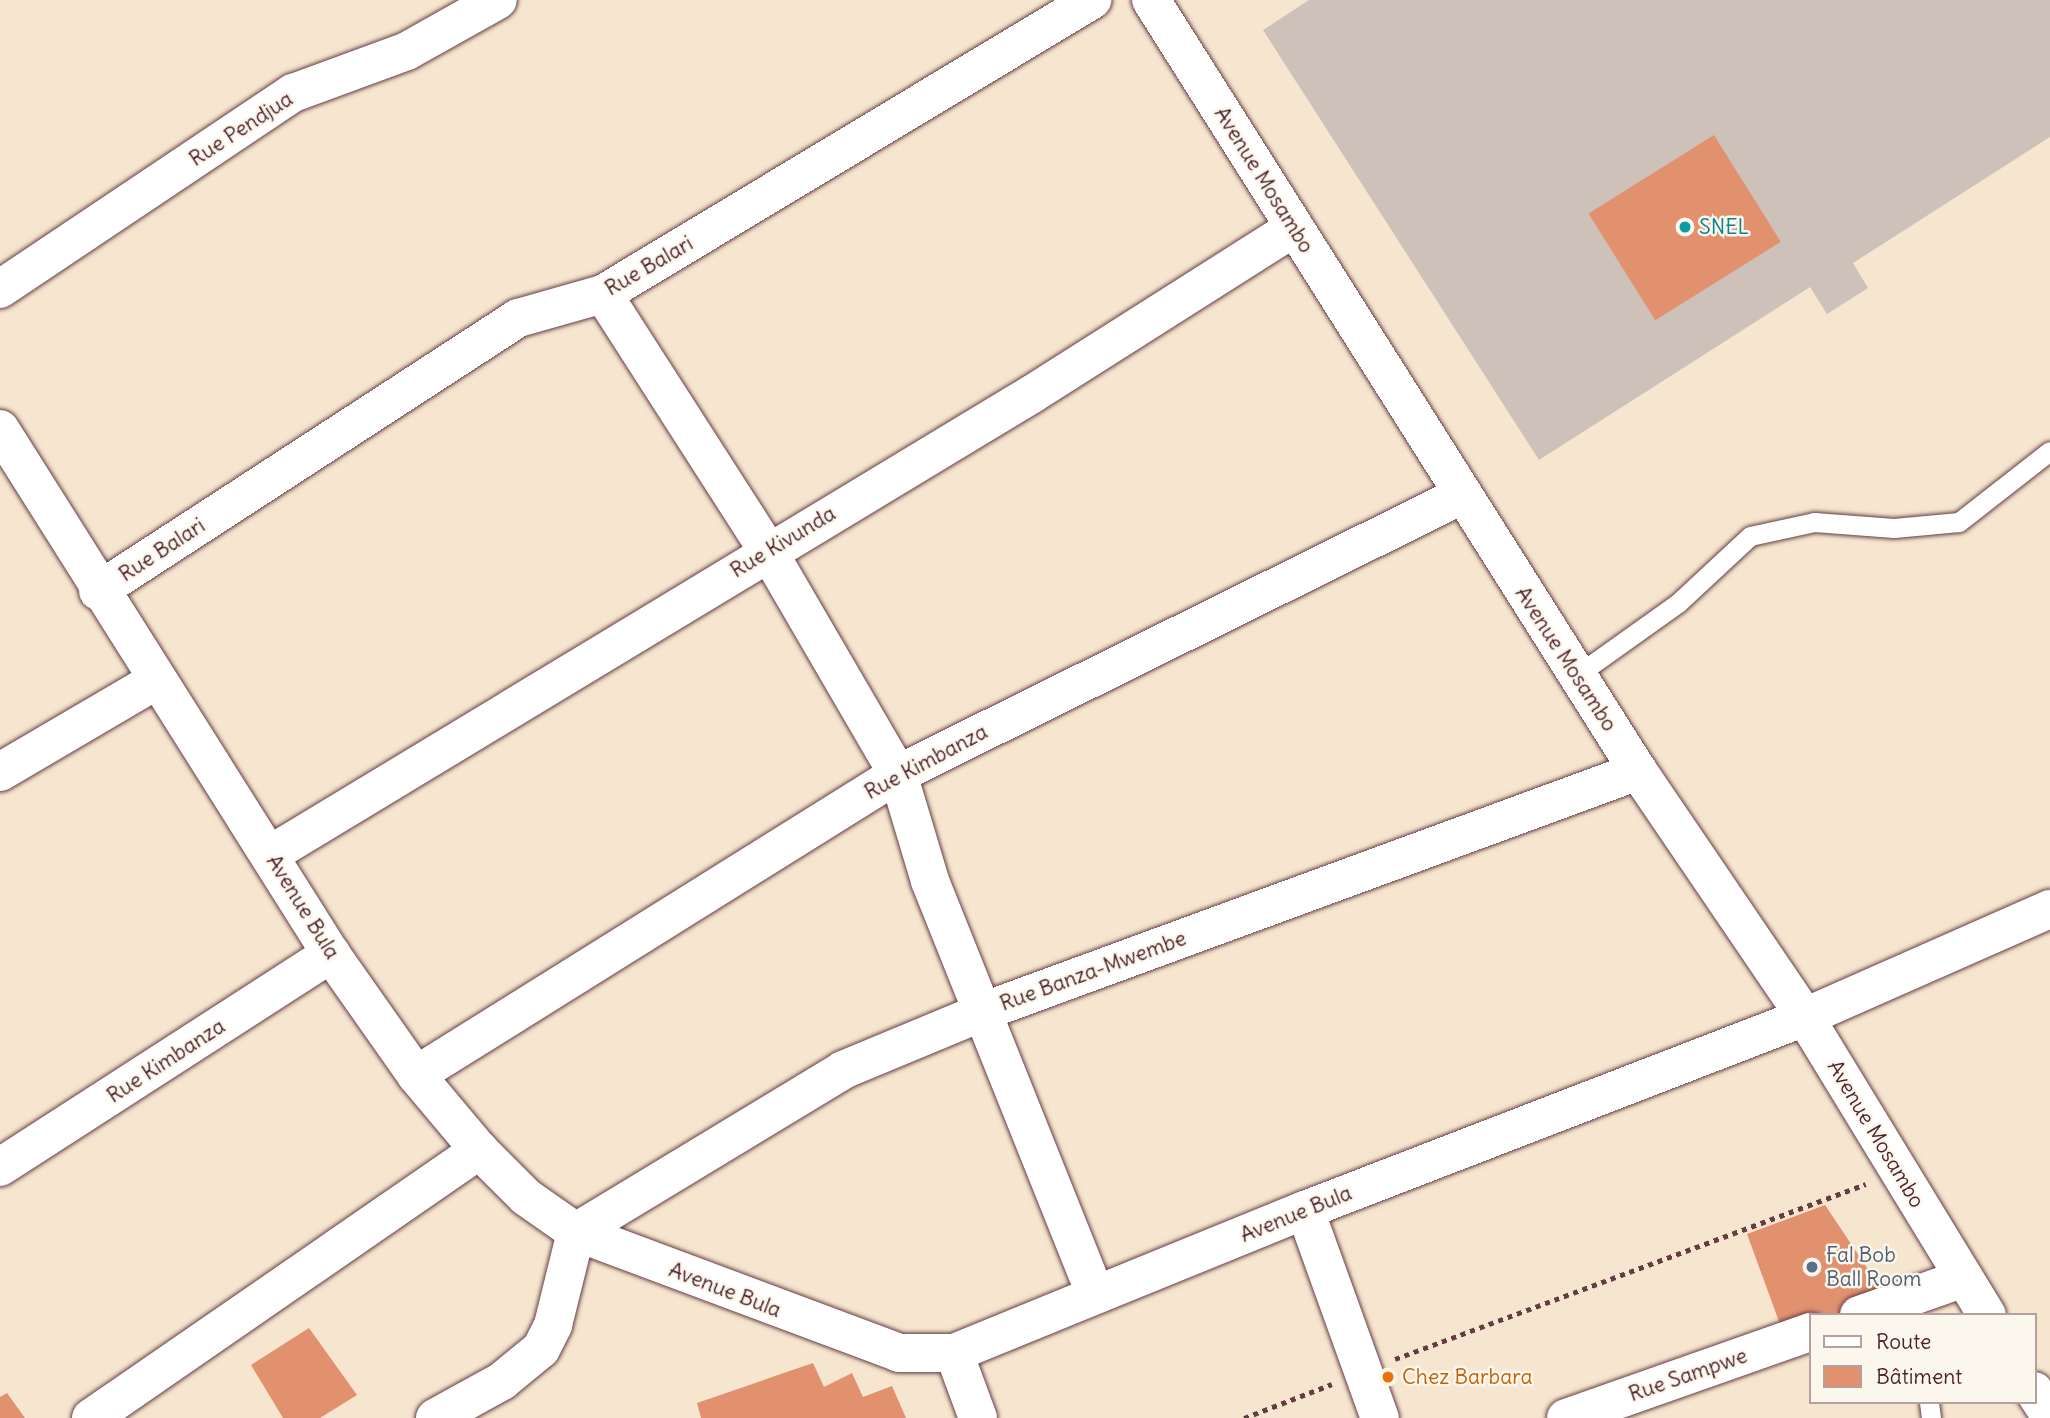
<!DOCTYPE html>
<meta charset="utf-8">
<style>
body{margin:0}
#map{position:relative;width:2050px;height:1418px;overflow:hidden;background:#f6e6cf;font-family:Delius,sans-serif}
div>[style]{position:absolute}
.industrial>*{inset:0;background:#cec1b9}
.building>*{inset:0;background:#e2916f;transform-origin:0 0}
.path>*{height:4.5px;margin-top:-2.25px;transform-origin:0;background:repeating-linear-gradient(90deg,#643d44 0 5px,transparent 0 10px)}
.roads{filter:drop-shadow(0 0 2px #643d44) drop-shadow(0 0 2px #643d44)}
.lane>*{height:19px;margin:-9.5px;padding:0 9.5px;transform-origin:9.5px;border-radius:9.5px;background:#fff}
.street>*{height:38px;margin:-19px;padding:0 19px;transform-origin:19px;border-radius:19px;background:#fff}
.secondary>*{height:38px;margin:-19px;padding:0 19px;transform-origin:19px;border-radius:19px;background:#fff}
.dots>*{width:19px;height:19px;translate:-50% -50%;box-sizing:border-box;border:4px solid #fbf7ec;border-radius:50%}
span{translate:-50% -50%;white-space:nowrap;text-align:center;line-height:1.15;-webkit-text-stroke:5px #fbf7ec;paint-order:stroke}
.street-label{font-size:21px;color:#4a1f2b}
.culture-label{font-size:21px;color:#0d838f}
.left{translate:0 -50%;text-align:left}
.service-label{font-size:21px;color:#4e5e75}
.food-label{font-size:21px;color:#c56008}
.legend{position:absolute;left:1809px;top:1313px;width:228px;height:91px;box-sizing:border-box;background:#fbf7ec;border:2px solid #b4a19f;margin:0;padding:9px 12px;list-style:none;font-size:21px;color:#4a1f2b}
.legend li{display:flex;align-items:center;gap:14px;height:35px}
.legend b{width:35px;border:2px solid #b4a19f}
</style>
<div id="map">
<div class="industrial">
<div style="clip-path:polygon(1309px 0,2050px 0,2050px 137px,1853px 263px,1868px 288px,1827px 314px,1810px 287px,1539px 460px,1263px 30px)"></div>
</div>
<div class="building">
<div style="left:1714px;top:135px;width:126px;height:148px;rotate:58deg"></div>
<div style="clip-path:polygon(1825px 1205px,1888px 1299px,1846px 1315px,1810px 1315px,1785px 1338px,1747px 1234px)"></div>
<div style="clip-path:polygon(309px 1328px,357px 1395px,320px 1418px,283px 1418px,251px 1365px)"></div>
<div style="clip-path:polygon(813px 1363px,824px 1387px,852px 1373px,863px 1397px,892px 1386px,906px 1418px,701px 1418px,697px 1403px)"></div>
<div style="clip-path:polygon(7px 1393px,25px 1418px,0 1418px,0 1397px)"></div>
</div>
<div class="path">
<div style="left:1395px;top:1359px;width:502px;rotate:-20.38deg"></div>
<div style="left:1244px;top:1418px;width:94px;rotate:-21.1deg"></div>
</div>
<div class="roads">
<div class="lane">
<div style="left:1577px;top:675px;width:124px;rotate:-35.5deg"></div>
<div style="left:1678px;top:603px;width:98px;rotate:-42.9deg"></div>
<div style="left:1750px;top:536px;width:66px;rotate:-12.3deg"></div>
<div style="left:1814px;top:522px;width:80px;rotate:4.3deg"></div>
<div style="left:1894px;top:528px;width:65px;rotate:-5.3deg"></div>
<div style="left:1959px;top:522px;width:115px;rotate:-38deg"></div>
<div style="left:1929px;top:1402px;width:16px;rotate:83deg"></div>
</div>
<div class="street">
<div style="left:0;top:289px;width:353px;rotate:-33.8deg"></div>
<div style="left:293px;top:93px;width:121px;rotate:-20.2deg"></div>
<div style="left:407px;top:51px;width:104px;rotate:-29.3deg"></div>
<div style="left:603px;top:294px;width:305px;rotate:57.3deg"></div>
<div style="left:768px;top:551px;width:258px;rotate:59.8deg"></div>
<div style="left:898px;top:774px;width:112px;rotate:73.3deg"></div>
<div style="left:930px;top:881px;width:445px;rotate:68.2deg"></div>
<div style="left:0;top:429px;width:621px;rotate:57.77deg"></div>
<div style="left:331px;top:954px;width:148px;rotate:54.9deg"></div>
<div style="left:416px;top:1075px;width:98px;rotate:50deg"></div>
<div style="left:479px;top:1150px;width:66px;rotate:45deg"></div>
<div style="left:526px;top:1197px;width:61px;rotate:35deg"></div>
<div style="left:576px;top:1232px;width:345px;rotate:20.5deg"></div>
<div style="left:899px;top:1353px;width:55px"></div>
<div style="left:954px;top:1353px;width:379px;rotate:-22.2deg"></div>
<div style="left:1305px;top:1210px;width:536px;rotate:-21.11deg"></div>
<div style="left:1805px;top:1017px;width:268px;rotate:-23.8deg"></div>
<div style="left:98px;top:591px;width:501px;rotate:-33.02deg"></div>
<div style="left:518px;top:318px;width:88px;rotate:-15.8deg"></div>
<div style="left:603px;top:294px;width:571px;rotate:-31.02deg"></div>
<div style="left:0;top:772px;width:182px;rotate:-30.4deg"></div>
<div style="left:271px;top:854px;width:889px;rotate:-31.15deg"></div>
<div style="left:1032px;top:394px;width:310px;rotate:-32.4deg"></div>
<div style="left:416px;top:1075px;width:568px;rotate:-31.98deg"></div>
<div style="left:898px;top:774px;width:629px;rotate:-26.32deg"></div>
<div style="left:0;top:1167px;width:394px;rotate:-32.8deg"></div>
<div style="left:1305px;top:1210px;width:221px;rotate:70.2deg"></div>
<div style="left:1859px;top:1315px;width:111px;rotate:-19.4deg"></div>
<div style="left:954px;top:1353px;width:69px;rotate:69.7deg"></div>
<div style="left:91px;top:1418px;width:472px;rotate:-34.6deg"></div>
<div style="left:435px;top:1418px;width:77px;rotate:-28.9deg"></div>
<div style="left:502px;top:1381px;width:50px;rotate:-39.4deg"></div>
<div style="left:541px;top:1349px;width:27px;rotate:-63deg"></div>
<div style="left:553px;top:1325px;width:96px;rotate:-76.1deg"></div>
<div style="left:576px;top:1232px;width:312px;rotate:-31.2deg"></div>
<div style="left:843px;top:1070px;width:151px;rotate:-22.6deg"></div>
<div style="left:982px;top:1012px;width:699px;rotate:-20.17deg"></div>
<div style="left:1566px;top:1418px;width:259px;rotate:-19.4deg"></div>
</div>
<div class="secondary">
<div style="left:1151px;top:0;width:912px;rotate:57.72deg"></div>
<div style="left:1638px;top:771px;width:297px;rotate:55.8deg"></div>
<div style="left:1805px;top:1017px;width:349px;rotate:58.6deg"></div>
<div style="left:2034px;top:1391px;width:30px;rotate:57deg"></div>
</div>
</div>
<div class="dots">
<div style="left:1685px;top:227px;background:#0f9aa8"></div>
<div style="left:1812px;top:1267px;background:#5c6f8a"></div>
<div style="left:1388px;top:1377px;background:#e8710a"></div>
</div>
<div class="street-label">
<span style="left:241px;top:129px;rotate:-33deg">Rue Pendjua</span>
<span style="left:1264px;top:180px;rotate:58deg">Avenue Mosambo</span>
<span style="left:649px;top:266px;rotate:-30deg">Rue Balari</span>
<span style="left:783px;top:542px;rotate:-31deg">Rue Kivunda</span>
<span style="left:162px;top:550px;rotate:-33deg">Rue Balari</span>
<span style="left:1566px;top:659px;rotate:57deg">Avenue Mosambo</span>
<span style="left:926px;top:762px;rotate:-28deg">Rue Kimbanza</span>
<span style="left:303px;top:907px;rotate:58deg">Avenue Bula</span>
<span style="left:1093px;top:971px;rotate:-20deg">Rue Banza-Mwembe</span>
<span style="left:166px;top:1061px;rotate:-33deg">Rue Kimbanza</span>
<span style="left:1876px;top:1134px;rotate:59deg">Avenue Mosambo</span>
<span style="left:1296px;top:1214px;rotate:-22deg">Avenue Bula</span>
<span style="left:725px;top:1290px;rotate:21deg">Avenue Bula</span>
<span style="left:1688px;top:1375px;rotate:-19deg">Rue Sampwe</span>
</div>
<div class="culture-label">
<span class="left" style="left:1699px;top:227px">SNEL</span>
</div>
<div class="service-label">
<span class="left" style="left:1826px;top:1267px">Fal Bob<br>Ball Room</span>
</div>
<div class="food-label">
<span class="left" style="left:1402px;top:1377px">Chez Barbara</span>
</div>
<ul class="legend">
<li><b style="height:9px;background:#fff"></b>Route</li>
<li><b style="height:19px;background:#e2916f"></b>Bâtiment</li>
</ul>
</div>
